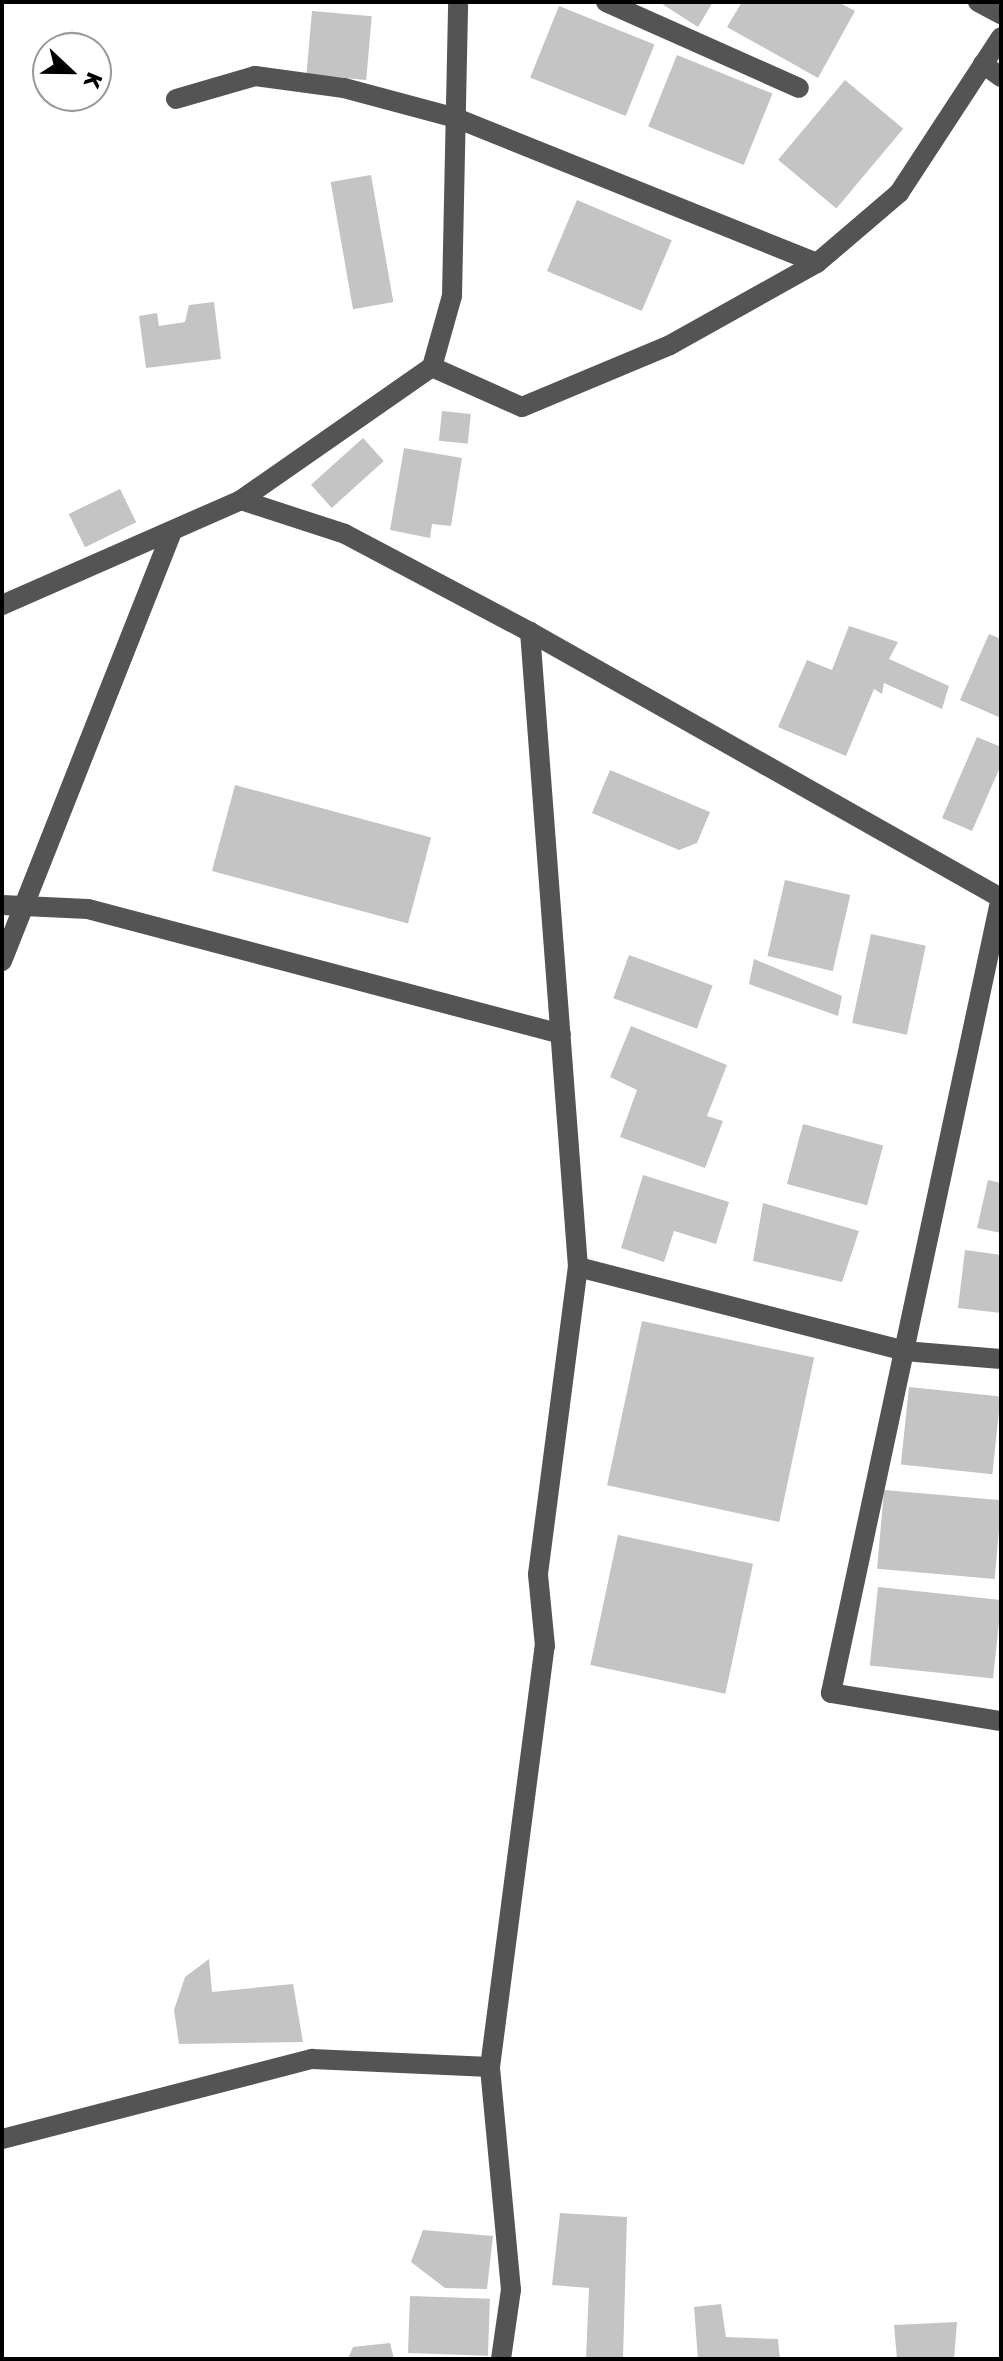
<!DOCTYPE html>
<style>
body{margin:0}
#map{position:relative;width:1003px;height:2361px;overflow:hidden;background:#fff;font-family:Rubik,sans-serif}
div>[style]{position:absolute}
.building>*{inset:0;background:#c4c4c4;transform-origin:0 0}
.minor>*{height:20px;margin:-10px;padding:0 10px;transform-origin:10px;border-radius:10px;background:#545454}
span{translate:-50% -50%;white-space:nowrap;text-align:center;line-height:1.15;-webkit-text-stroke:7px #fff;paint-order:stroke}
.frame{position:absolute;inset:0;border:4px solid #000;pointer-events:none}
.north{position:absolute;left:32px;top:32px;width:80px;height:80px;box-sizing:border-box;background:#fff;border:2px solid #999;border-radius:50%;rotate:112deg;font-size:22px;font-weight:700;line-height:32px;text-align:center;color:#000}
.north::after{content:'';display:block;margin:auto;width:28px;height:36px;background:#000;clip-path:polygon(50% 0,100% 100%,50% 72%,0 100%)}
</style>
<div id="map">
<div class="building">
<div style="clip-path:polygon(659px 2px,713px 2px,698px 27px)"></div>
<div style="clip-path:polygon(742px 2px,838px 2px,855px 11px,818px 78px,727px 27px)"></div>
<div style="left:559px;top:6px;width:103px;height:77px;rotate:22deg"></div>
<div style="left:312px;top:11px;width:60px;height:64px;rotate:5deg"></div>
<div style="left:677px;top:55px;width:103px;height:77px;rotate:22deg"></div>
<div style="left:845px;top:80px;width:76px;height:104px;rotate:40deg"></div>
<div style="left:371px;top:175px;width:129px;height:41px;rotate:80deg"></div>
<div style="left:577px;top:200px;width:103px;height:77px;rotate:23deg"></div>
<div style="clip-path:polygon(214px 302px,221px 359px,146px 368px,139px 316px,157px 313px,159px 326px,185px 322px,189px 305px)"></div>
<div style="left:442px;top:411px;width:29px;height:30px;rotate:6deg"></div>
<div style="left:363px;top:438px;width:31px;height:70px;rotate:48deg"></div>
<div style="clip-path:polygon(404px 448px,462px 458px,451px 526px,432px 524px,430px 538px,390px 530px)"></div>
<div style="left:120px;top:489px;width:37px;height:57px;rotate:64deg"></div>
<div style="clip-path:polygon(849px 626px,898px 642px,889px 659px,949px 686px,942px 709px,884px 683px,882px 694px,874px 689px,846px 756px,778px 727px,807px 660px,832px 670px)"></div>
<div style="clip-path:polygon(989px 634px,1001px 639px,1001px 718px,960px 700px)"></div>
<div style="clip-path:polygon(977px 737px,1001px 747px,1001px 765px,972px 831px,942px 818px)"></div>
<div style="clip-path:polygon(610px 770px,710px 812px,697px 843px,679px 850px,592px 813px)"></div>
<div style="left:235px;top:785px;width:203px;height:89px;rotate:15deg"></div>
<div style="left:785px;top:880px;width:67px;height:78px;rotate:13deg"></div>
<div style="left:871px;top:934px;width:56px;height:91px;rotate:12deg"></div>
<div style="left:629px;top:955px;width:89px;height:46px;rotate:20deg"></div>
<div style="clip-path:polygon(754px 959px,842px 996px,838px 1016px,749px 984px)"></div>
<div style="clip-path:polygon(631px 1026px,727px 1065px,707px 1116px,723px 1121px,705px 1168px,620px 1137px,637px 1090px,610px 1077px)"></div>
<div style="left:803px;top:1124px;width:83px;height:62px;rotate:15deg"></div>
<div style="clip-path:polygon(643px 1175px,729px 1202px,716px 1244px,674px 1231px,664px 1262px,621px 1248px)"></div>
<div style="clip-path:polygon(988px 1180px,1001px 1183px,1001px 1233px,977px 1228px)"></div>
<div style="clip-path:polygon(763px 1203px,859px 1231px,842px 1282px,753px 1261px)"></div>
<div style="clip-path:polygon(965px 1250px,1001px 1255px,1001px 1313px,958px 1308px)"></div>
<div style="left:642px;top:1321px;width:176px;height:168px;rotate:12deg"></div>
<div style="left:909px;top:1387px;width:92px;height:78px;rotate:6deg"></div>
<div style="left:884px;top:1490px;width:118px;height:79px;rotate:5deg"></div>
<div style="left:618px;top:1535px;width:138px;height:133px;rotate:12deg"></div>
<div style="left:878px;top:1587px;width:124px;height:79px;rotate:6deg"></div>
<div style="clip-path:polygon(209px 1959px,212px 1992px,293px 1984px,303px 2042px,179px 2044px,174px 2010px,185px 1977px)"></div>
<div style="clip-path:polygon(560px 2213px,627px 2217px,623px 2359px,586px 2359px,589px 2288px,552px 2285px)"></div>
<div style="clip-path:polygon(423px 2230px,493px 2236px,487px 2289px,445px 2288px,411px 2262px)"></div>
<div style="left:410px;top:2296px;width:80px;height:57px;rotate:2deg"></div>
<div style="clip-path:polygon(721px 2304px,726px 2337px,778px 2339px,780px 2359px,698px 2359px,694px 2307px)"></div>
<div style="clip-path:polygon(957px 2322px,954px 2359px,897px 2359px,894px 2325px)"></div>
<div style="clip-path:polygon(390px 2343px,394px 2359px,348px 2359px,353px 2347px)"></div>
</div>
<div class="minor">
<div style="left:606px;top:2px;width:211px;rotate:24deg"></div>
<div style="left:978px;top:2px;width:26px;rotate:28deg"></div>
<div style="left:983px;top:64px;width:22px;rotate:36deg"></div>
<div style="left:176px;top:99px;width:82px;rotate:-16.2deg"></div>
<div style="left:255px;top:76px;width:90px;rotate:7.7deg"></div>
<div style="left:344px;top:88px;width:116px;rotate:15deg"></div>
<div style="left:456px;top:118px;width:389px;rotate:21.9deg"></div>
<div style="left:432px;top:367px;width:98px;rotate:24deg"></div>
<div style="left:522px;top:407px;width:160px;rotate:-22.7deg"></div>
<div style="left:670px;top:345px;width:168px;rotate:-29.2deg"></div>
<div style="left:817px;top:263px;width:108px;rotate:-40.5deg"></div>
<div style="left:899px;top:193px;width:186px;rotate:-56.8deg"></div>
<div style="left:241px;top:500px;width:109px;rotate:18.1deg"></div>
<div style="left:345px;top:534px;width:209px;rotate:27.9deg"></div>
<div style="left:530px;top:632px;width:541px;rotate:29.46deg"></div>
<div style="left:2px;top:605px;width:261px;rotate:-23.7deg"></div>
<div style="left:241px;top:500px;width:233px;rotate:-34.9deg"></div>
<div style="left:432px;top:367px;width:74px;rotate:-74.3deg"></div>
<div style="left:452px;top:296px;width:294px;rotate:-88.8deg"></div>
<div style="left:1001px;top:897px;width:814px;rotate:102.06deg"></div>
<div style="left:831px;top:1693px;width:172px;rotate:9.4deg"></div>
<div style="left:2px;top:905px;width:86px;rotate:2.7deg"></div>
<div style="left:88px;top:909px;width:489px;rotate:14.8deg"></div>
<div style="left:2px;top:961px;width:459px;rotate:-68.4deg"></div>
<div style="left:578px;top:1267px;width:337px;rotate:14.4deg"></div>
<div style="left:904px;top:1351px;width:97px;rotate:4.7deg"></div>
<div style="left:2px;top:2139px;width:320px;rotate:-14.5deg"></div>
<div style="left:312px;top:2059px;width:178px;rotate:2.6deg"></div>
<div style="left:501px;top:2359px;width:70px;rotate:-81.8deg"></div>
<div style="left:511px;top:2290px;width:224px;rotate:-95.4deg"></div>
<div style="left:490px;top:2067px;width:425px;rotate:-82.6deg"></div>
<div style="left:545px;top:1646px;width:72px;rotate:-95.6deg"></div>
<div style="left:538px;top:1574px;width:310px;rotate:-82.6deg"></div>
<div style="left:578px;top:1267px;width:637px;rotate:-94.32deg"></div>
</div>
<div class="frame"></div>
<div class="north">K</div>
</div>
